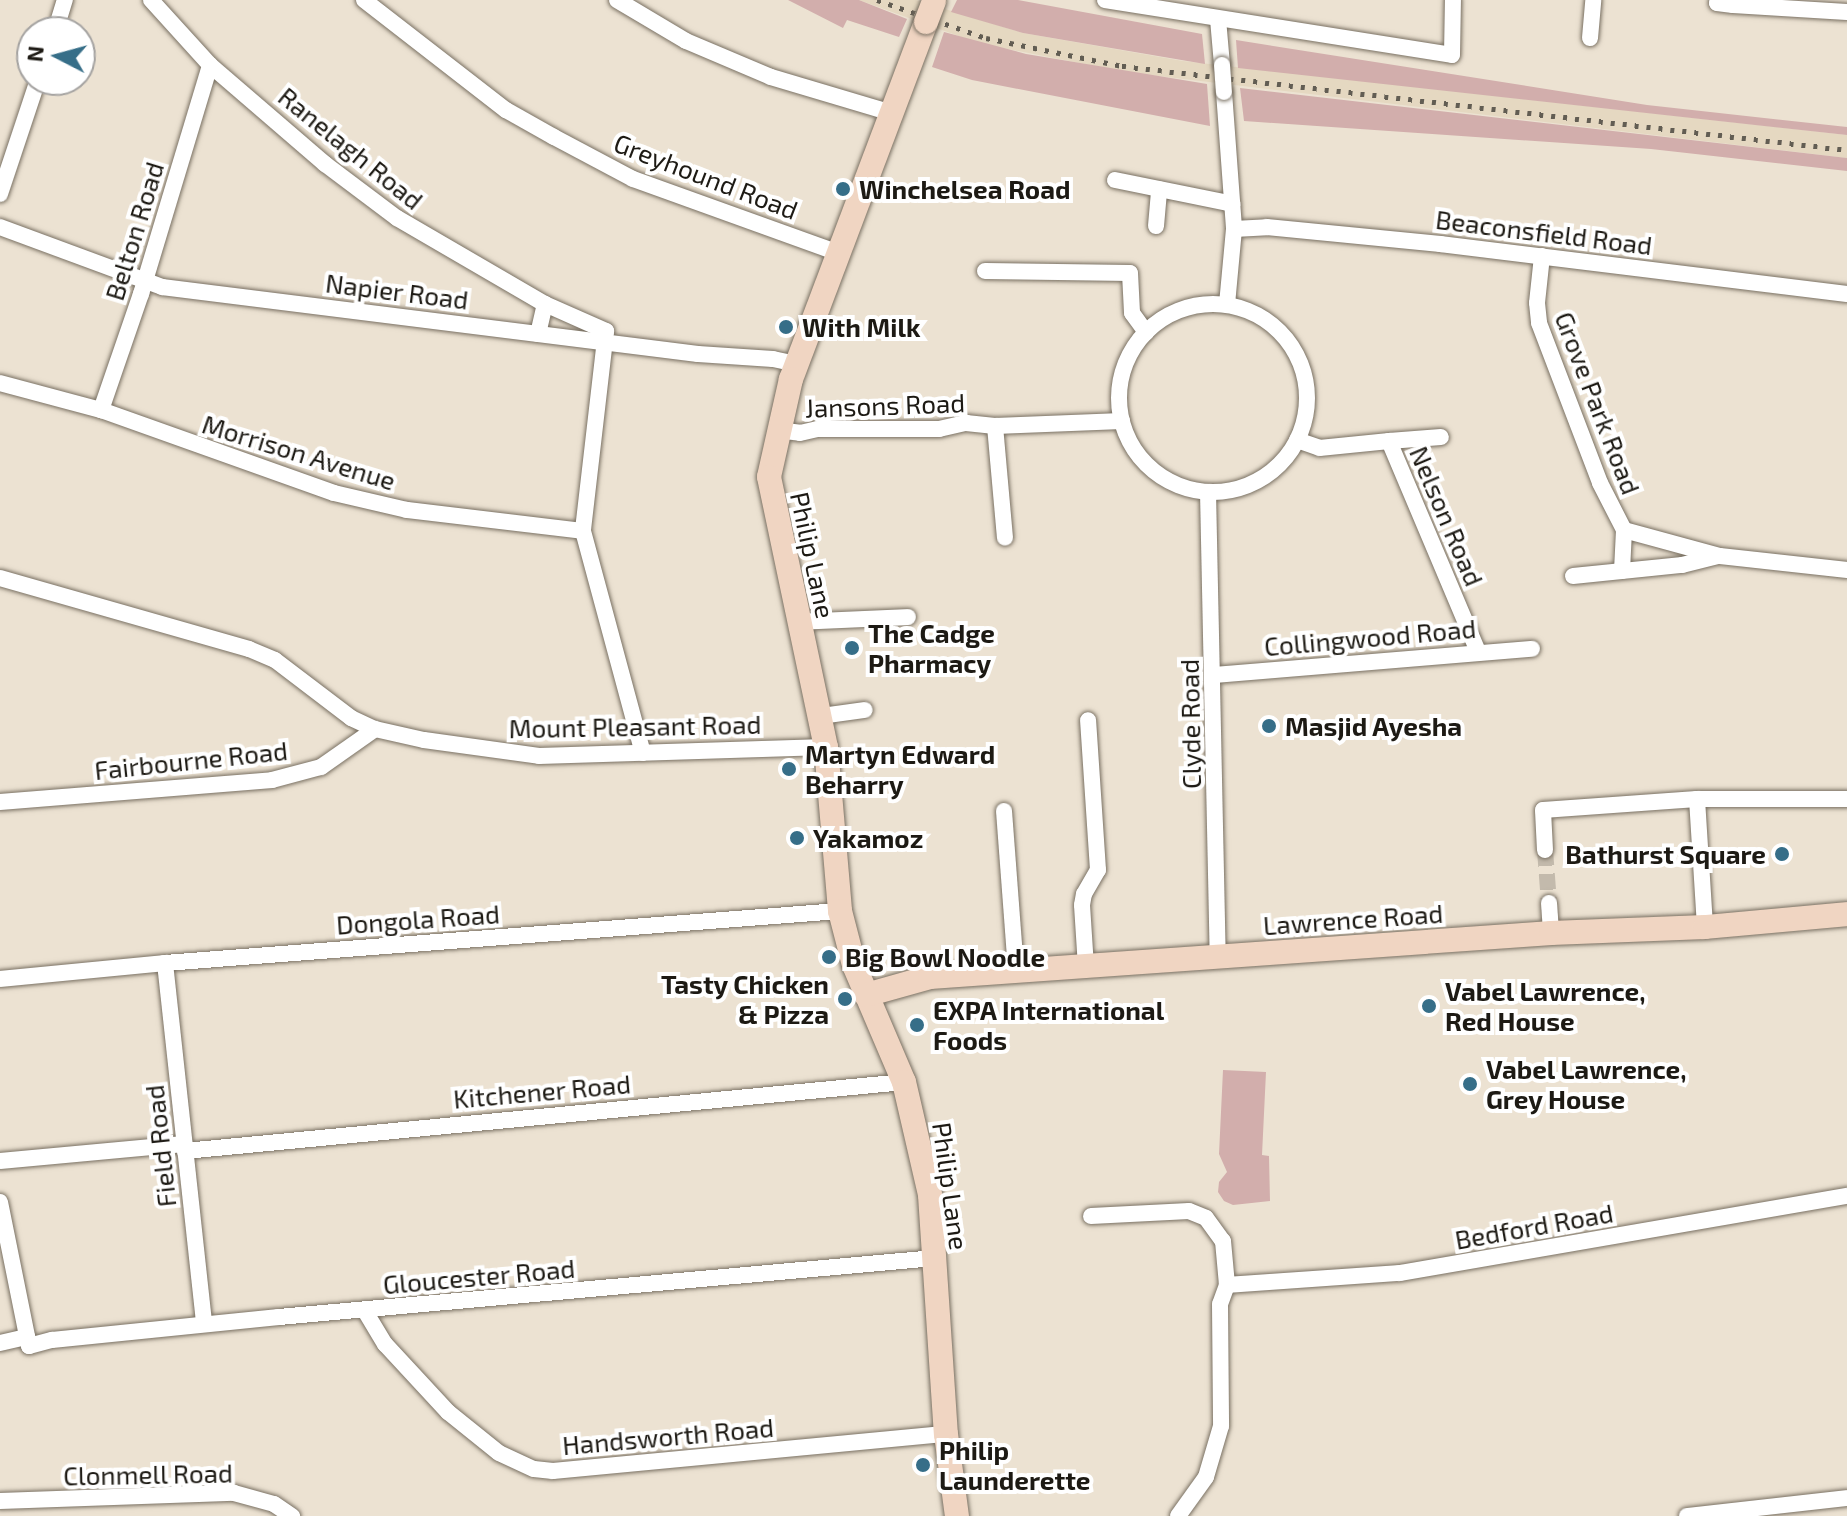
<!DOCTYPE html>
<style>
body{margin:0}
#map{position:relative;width:1847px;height:1516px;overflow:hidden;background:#ece2d2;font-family:"Exo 2",sans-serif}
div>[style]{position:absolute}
.built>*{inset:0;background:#e5d8c1}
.green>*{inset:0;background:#d2aeac}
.street-tunnel>*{height:16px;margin-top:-8px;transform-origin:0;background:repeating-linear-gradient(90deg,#c3baac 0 16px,transparent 0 24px)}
.roads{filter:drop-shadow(0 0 2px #797062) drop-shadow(0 0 2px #797062)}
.street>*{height:16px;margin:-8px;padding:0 8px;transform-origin:8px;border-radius:8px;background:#fff}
.street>.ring{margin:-8px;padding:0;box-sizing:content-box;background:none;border:16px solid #fff;border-radius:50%}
.secondary>*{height:24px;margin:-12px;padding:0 12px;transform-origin:12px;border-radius:12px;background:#f0d5c2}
.rail>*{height:5px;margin-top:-2.5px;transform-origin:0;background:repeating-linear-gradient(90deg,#625d53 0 4px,transparent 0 12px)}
.bridges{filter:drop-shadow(0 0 2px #797062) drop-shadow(0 0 2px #797062)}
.street-bridge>*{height:16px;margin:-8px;padding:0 8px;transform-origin:8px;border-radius:8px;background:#fff}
.secondary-bridge>*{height:24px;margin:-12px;padding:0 12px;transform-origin:12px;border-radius:12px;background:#f0d5c2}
.dots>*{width:22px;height:22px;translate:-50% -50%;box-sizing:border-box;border:4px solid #fff;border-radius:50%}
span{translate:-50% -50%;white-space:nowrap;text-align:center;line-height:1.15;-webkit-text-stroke:8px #fff;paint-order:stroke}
.street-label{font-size:26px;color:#1d1a14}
.poi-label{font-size:26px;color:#1d1a14;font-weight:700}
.left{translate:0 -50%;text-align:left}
.right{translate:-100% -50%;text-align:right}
.north{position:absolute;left:16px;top:16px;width:80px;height:80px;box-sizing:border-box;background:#fff;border:2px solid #a5a3a1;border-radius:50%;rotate:276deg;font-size:22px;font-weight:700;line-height:32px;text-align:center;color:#1d1a14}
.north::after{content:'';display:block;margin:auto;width:28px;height:36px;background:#366e88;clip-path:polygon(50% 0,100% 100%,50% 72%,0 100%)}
</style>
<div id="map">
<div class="built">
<div style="clip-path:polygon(859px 0,916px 0,1023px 33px,1183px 61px,1847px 135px,1847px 158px,1125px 72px,978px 43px)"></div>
</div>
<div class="green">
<div style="clip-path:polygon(788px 0,859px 0,907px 19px,899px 37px,847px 20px,843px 28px)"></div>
<div style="clip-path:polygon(957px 0,1018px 0,1202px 34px,1205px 64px,1023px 33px,951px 12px)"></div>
<div style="clip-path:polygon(944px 32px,1026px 54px,1207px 84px,1210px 126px,972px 80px,932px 67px)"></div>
<div style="clip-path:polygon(1236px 40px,1647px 105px,1847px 127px,1847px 135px,1238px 68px)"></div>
<div style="clip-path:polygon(1240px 88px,1847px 158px,1847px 171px,1651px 149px,1244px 121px)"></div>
<div style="clip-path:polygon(1223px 1070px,1266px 1072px,1262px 1155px,1269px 1156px,1270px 1201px,1233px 1205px,1224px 1201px,1218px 1192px,1219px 1182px,1227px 1172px,1219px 1154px)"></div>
</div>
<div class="street-tunnel">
<div style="left:1545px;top:850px;width:53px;rotate:85.7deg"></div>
</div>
<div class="roads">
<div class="street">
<div style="left:151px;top:0;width:88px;rotate:47.8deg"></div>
<div style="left:210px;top:65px;width:152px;rotate:40.7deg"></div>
<div style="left:325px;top:164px;width:90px;rotate:36.9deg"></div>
<div style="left:397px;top:218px;width:171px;rotate:30.2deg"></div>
<div style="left:545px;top:304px;width:67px;rotate:23.9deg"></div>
<div style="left:606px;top:331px;width:201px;rotate:96.6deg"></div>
<div style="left:583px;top:531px;width:230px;rotate:74.9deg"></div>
<div style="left:364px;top:0;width:180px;rotate:37.8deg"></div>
<div style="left:506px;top:110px;width:55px;rotate:29.4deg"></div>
<div style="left:554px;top:137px;width:89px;rotate:28deg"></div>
<div style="left:633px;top:179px;width:219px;rotate:19.8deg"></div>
<div style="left:617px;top:0;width:80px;rotate:30.7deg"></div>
<div style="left:686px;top:41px;width:92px;rotate:23deg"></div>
<div style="left:771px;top:77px;width:126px;rotate:16.6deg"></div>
<div style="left:1105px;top:0;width:351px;rotate:9deg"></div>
<div style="left:1452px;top:55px;width:55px;rotate:-89deg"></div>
<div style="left:1718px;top:0;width:3px;rotate:108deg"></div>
<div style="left:1717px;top:3px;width:16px;rotate:7deg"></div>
<div style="left:1733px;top:5px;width:114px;rotate:3.5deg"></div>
<div style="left:1218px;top:19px;width:46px;rotate:85deg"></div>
<div style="left:55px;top:32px;width:34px;rotate:-73deg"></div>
<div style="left:1590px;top:38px;width:38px;rotate:-85deg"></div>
<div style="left:1224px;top:92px;width:137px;rotate:85.8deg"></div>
<div style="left:1234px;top:229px;width:76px;rotate:95.3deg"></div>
<div style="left:1115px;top:180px;width:120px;rotate:11.5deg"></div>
<div style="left:0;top:194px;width:120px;rotate:-71.6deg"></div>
<div style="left:1156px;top:226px;width:37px;rotate:-85deg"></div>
<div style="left:0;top:227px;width:173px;rotate:20.3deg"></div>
<div style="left:162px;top:287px;width:540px;rotate:7.13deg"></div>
<div style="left:698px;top:354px;width:75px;rotate:3.8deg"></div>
<div style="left:773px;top:359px;width:24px;rotate:12deg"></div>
<div style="left:1234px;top:229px;width:33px;rotate:-3deg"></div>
<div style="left:1267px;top:227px;width:174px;rotate:5.6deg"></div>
<div style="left:1440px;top:244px;width:410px;rotate:7deg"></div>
<div style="left:1542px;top:256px;width:47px;rotate:96.1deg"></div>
<div style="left:1537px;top:303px;width:20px;rotate:84deg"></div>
<div style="left:1539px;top:323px;width:171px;rotate:69.1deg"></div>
<div style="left:1600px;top:483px;width:53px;rotate:62.9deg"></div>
<div style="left:1624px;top:530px;width:99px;rotate:15.2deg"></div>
<div style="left:1720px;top:556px;width:128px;rotate:6.3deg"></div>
<div style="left:985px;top:271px;width:145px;rotate:0.8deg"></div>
<div style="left:1130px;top:273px;width:40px;rotate:87.1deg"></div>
<div style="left:1132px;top:313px;width:24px;rotate:54deg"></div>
<div class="ring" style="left:1119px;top:304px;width:172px;height:172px"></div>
<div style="left:538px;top:334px;width:31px;rotate:-77deg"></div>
<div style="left:0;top:383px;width:105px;rotate:15deg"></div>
<div style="left:101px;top:410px;width:247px;rotate:19.6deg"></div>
<div style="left:334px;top:493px;width:75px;rotate:13.1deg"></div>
<div style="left:407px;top:510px;width:177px;rotate:6.8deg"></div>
<div style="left:101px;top:410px;width:123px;rotate:-71deg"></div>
<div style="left:141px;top:294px;width:239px;rotate:-73.2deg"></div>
<div style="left:995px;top:426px;width:112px;rotate:84.9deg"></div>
<div style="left:777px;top:430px;width:23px;rotate:7deg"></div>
<div style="left:800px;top:433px;width:18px;rotate:-13deg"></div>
<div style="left:818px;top:429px;width:121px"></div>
<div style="left:939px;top:429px;width:28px;rotate:-13deg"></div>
<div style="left:966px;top:423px;width:29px;rotate:6deg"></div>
<div style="left:995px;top:426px;width:127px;rotate:-2.3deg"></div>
<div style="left:1297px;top:440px;width:24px;rotate:19deg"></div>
<div style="left:1320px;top:448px;width:69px;rotate:-5.8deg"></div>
<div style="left:1389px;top:441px;width:229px;rotate:67.1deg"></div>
<div style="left:1389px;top:441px;width:52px;rotate:-4.4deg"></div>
<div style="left:1208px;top:492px;width:464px;rotate:88.8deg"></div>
<div style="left:1622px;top:571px;width:41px;rotate:-87.2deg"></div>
<div style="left:1573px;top:576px;width:110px;rotate:-5.8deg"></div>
<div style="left:1682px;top:565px;width:37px;rotate:-14deg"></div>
<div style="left:0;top:578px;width:259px;rotate:15.9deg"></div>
<div style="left:249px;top:649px;width:28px;rotate:23deg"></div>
<div style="left:275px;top:660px;width:96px;rotate:37.3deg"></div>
<div style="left:351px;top:718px;width:26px;rotate:25deg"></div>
<div style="left:375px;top:729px;width:50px;rotate:12.7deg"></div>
<div style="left:424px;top:740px;width:116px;rotate:7.9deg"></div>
<div style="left:539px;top:756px;width:287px;rotate:-1.8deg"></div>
<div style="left:798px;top:622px;width:110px;rotate:-2.6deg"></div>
<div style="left:1213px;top:675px;width:320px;rotate:-4.7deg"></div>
<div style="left:821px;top:716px;width:44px;rotate:-7.8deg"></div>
<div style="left:1697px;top:799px;width:150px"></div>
<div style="left:0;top:802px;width:273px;rotate:-4.6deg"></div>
<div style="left:272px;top:780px;width:51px;rotate:-14.9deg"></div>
<div style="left:321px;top:767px;width:66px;rotate:-35.1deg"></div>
<div style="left:1004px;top:811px;width:161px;rotate:85.7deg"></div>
<div style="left:1545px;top:850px;width:40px;rotate:-92.9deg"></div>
<div style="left:1543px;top:810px;width:154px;rotate:-4.1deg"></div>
<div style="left:1697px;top:799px;width:128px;rotate:86.4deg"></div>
<div style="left:1549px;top:903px;width:30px;rotate:86deg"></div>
<div style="left:165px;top:963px;width:363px;rotate:83.8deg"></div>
<div style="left:1086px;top:967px;width:62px;rotate:-93.7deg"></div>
<div style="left:1082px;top:905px;width:11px;rotate:-80deg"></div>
<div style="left:1084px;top:894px;width:28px;rotate:-60deg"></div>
<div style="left:1098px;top:870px;width:150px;rotate:-93.8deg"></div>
<div style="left:0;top:979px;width:166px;rotate:-5.5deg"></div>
<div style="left:165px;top:963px;width:677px;rotate:-4.41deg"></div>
<div style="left:185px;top:1151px;width:722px;rotate:-5.48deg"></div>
<div style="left:0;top:1161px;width:185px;rotate:-5.3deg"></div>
<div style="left:0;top:1202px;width:147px;rotate:78.6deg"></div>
<div style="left:29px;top:1346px;width:24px;rotate:-15deg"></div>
<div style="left:52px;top:1340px;width:228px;rotate:-5.8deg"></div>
<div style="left:279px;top:1317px;width:659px;rotate:-5.14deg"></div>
<div style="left:1091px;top:1216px;width:98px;rotate:-2.9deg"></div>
<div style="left:1189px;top:1211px;width:18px;rotate:22deg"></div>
<div style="left:1206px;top:1218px;width:29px;rotate:54deg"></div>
<div style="left:1223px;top:1241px;width:44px;rotate:84.8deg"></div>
<div style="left:1227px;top:1285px;width:20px;rotate:110deg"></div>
<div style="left:1220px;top:1304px;width:122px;rotate:89.5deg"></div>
<div style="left:1221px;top:1426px;width:53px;rotate:106.4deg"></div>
<div style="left:1206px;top:1477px;width:48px;rotate:125.7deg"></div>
<div style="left:1227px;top:1285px;width:173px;rotate:-4deg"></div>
<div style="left:1400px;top:1273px;width:454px;rotate:-9.8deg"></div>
<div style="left:365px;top:1311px;width:39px;rotate:59deg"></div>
<div style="left:385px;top:1344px;width:93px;rotate:47.2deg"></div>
<div style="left:448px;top:1412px;width:65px;rotate:38.8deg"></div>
<div style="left:499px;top:1453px;width:38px;rotate:25deg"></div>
<div style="left:534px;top:1469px;width:19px;rotate:6deg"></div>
<div style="left:553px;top:1471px;width:395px;rotate:-5.4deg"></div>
<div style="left:0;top:1343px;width:28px;rotate:-13deg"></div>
<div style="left:0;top:1501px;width:234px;rotate:-2deg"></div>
<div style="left:234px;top:1493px;width:41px;rotate:15.4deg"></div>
<div style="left:274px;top:1504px;width:22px;rotate:34deg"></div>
<div style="left:1687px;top:1516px;width:161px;rotate:-6.4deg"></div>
</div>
<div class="secondary">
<div style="left:926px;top:22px;width:382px;rotate:110.7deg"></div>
<div style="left:791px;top:379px;width:100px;rotate:102.7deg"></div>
<div style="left:769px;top:477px;width:276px;rotate:78.1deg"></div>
<div style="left:826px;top:747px;width:165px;rotate:85.1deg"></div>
<div style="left:840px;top:911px;width:56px;rotate:75.5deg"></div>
<div style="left:854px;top:965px;width:127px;rotate:66.9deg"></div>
<div style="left:904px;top:1082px;width:116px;rotate:77deg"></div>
<div style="left:930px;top:1195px;width:240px;rotate:86.2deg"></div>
<div style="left:946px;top:1434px;width:83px;rotate:82.4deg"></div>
<div style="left:866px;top:995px;width:66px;rotate:-15.7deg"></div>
<div style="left:930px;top:977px;width:623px;rotate:-4.05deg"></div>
<div style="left:1551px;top:933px;width:154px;rotate:-2.2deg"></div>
<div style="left:1705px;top:927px;width:143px;rotate:-5.2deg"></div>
</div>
</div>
<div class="rail">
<div style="left:877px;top:0;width:115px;rotate:19.2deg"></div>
<div style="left:986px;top:38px;width:139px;rotate:11.6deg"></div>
<div style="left:1122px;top:66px;width:730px;rotate:6.61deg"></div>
</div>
<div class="bridges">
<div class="street-bridge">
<div style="left:1222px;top:65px;width:27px;rotate:86deg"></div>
</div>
<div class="secondary-bridge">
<div style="left:926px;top:22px;width:22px;rotate:-69deg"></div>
</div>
</div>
<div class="dots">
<div style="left:843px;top:189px;background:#366e88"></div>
<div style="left:786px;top:327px;background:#366e88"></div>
<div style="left:852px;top:648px;background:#366e88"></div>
<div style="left:1269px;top:726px;background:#366e88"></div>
<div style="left:789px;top:769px;background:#366e88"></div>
<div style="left:797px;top:838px;background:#366e88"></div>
<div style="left:1782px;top:854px;background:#366e88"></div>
<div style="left:829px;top:957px;background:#366e88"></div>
<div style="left:845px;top:999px;background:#366e88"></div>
<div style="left:1429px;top:1006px;background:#366e88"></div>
<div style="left:917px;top:1025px;background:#366e88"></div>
<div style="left:1470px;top:1084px;background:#366e88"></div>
<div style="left:923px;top:1465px;background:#366e88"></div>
</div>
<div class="street-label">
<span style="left:351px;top:148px;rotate:39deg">Ranelagh Road</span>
<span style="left:706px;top:176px;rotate:21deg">Greyhound Road</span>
<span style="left:134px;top:231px;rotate:-73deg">Belton Road</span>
<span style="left:1544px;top:232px;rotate:7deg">Beaconsfield Road</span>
<span style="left:397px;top:291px;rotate:7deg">Napier Road</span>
<span style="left:1598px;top:403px;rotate:69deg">Grove Park Road</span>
<span style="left:885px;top:405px;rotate:-2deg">Jansons Road</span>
<span style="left:299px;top:452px;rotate:17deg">Morrison Avenue</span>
<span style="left:1447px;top:516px;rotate:67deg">Nelson Road</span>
<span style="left:813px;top:555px;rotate:78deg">Philip Lane</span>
<span style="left:1370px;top:637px;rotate:-5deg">Collingwood Road</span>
<span style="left:1190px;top:724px;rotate:-91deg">Clyde Road</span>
<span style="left:635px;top:726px;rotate:-1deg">Mount Pleasant Road</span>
<span style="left:191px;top:760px;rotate:-6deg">Fairbourne Road</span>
<span style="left:418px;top:919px;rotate:-4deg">Dongola Road</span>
<span style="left:1353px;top:919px;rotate:-4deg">Lawrence Road</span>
<span style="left:542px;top:1091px;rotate:-5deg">Kitchener Road</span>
<span style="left:160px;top:1146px;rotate:-96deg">Field Road</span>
<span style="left:951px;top:1186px;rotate:82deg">Philip Lane</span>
<span style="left:1534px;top:1226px;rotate:-10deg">Bedford Road</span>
<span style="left:479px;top:1276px;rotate:-5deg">Gloucester Road</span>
<span style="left:668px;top:1436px;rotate:-5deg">Handsworth Road</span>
<span style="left:148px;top:1474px;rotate:-1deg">Clonmell Road</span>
</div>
<div class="poi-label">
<span class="left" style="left:859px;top:189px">Winchelsea Road</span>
<span class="left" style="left:802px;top:327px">With Milk</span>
<span class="left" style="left:868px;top:648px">The Cadge<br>Pharmacy</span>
<span class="left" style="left:1285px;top:726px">Masjid Ayesha</span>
<span class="left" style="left:805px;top:769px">Martyn Edward<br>Beharry</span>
<span class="left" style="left:813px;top:838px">Yakamoz</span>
<span class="right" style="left:1766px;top:854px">Bathurst Square</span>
<span class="left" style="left:845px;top:957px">Big Bowl Noodle</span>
<span class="right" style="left:829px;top:999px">Tasty Chicken<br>&amp; Pizza</span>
<span class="left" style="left:1445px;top:1006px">Vabel Lawrence,<br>Red House</span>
<span class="left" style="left:933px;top:1025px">EXPA International<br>Foods</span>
<span class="left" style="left:1486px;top:1084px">Vabel Lawrence,<br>Grey House</span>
<span class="left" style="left:939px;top:1465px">Philip<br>Launderette</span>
</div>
<div class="north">N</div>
</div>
